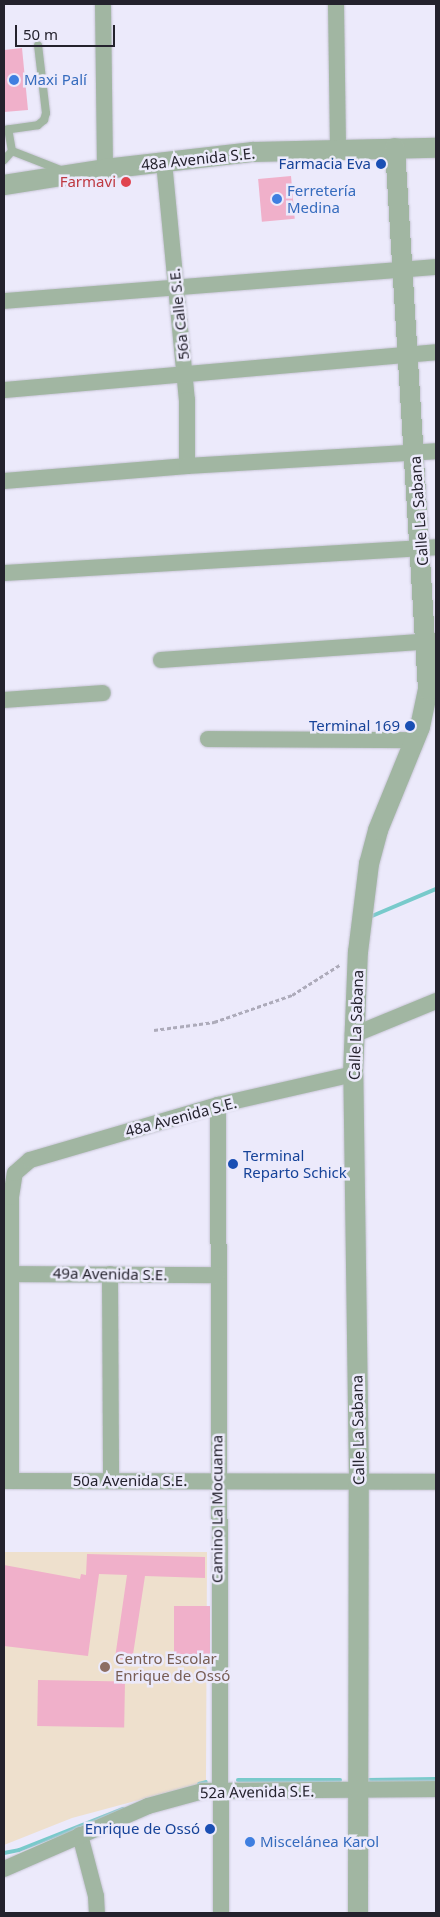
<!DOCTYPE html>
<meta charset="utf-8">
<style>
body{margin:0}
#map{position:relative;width:440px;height:1917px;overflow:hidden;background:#eceafb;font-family:"Noto Sans",sans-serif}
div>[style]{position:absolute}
.education>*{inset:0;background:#eee0cd}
.stream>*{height:4px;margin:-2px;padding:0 2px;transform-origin:2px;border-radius:2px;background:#78cacb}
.building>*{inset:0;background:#f0b0ca;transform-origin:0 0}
.path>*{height:2.5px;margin-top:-1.25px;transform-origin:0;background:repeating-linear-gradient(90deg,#adabba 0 4px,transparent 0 6.5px)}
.roads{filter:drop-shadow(0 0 1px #c8c6d6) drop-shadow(0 0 1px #c8c6d6)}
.service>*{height:8px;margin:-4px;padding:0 4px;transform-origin:4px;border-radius:4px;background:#a1b6a2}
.minor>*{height:16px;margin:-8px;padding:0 8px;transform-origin:8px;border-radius:8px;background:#a1b6a2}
.tertiary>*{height:20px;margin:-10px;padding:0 10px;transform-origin:10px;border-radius:10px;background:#a1b6a2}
.dots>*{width:14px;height:14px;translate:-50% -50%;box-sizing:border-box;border:2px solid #eceafb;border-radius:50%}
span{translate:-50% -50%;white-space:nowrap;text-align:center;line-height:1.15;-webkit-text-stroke:5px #eceafb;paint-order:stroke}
.shop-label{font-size:15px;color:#366cbe}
.left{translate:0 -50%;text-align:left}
.street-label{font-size:15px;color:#24222d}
.transit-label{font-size:15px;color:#164399}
.right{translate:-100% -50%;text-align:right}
.health-label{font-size:15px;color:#be3a42}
.education-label{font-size:15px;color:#785e54}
.frame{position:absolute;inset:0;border:5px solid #24222d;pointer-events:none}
.scale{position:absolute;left:15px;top:25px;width:100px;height:22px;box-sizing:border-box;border:2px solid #24222d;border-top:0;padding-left:6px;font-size:15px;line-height:18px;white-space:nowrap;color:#24222d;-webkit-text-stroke:4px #eceafb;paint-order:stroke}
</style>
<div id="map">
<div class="education">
<div style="clip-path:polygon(4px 1552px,207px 1552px,206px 1782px,72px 1818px,4px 1845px)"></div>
</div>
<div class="stream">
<div style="left:372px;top:916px;width:69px;rotate:-22.9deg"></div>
<div style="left:238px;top:1780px;width:102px"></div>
<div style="left:368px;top:1780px;width:68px;rotate:-0.8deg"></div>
<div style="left:199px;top:1784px;width:7px;rotate:-16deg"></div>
<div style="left:4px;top:1853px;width:15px;rotate:-11deg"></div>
<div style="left:19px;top:1850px;width:112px;rotate:-21.5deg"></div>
</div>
<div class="building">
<div style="clip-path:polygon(22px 48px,28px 110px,4px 112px,4px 50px)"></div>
<div style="left:291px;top:176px;width:43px;height:33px;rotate:85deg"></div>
<div style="clip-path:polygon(87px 1554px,205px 1557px,205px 1578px,145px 1576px,132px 1661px,115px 1658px,127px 1575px,99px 1574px,88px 1656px,4px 1646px,4px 1565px,80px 1579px,81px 1574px,86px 1575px)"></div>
<div style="left:174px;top:1606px;width:36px;height:48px"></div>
<div style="left:38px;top:1680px;width:87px;height:46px;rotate:1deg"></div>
</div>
<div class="path">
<div style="left:154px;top:1030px;width:61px;rotate:-7.6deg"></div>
<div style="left:214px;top:1022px;width:83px;rotate:-19.1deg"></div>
<div style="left:292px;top:995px;width:58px;rotate:-32.3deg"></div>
</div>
<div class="roads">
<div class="service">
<div style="left:4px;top:130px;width:34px;rotate:-8deg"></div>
<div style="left:38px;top:125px;width:8px;rotate:-40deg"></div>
<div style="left:44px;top:120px;width:7px;rotate:-74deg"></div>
<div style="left:46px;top:113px;width:68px;rotate:-96.7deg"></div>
<div style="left:12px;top:151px;width:55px;rotate:21.4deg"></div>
<div style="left:4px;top:160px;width:12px;rotate:-48deg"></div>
<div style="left:12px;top:151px;width:22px;rotate:-100deg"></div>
</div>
<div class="minor">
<div style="left:103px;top:4px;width:165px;rotate:89.3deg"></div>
<div style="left:336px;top:4px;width:144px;rotate:89.2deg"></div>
<div style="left:164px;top:162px;width:239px;rotate:84.5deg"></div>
<div style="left:187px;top:400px;width:66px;rotate:90deg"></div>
<div style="left:4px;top:301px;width:433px;rotate:-4.5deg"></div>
<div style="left:4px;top:390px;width:434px;rotate:-5deg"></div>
<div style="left:4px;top:481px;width:184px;rotate:-4.7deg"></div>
<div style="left:187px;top:466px;width:249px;rotate:-3.4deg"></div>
<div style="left:4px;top:573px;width:433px;rotate:-3.4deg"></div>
<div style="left:161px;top:660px;width:276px;rotate:-4deg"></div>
<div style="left:4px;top:700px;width:99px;rotate:-4deg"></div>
<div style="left:208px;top:739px;width:207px;rotate:0.3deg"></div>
<div style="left:353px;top:1035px;width:90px;rotate:-22.3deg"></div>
<div style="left:218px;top:1105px;width:808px;rotate:89.79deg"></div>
<div style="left:4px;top:1274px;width:213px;rotate:0.3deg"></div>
<div style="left:110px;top:1274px;width:207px;rotate:89.7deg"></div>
<div style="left:4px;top:1481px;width:432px;rotate:0.1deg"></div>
<div style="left:11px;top:1481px;width:284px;rotate:-90deg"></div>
<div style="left:11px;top:1197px;width:24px;rotate:-81deg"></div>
<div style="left:15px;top:1173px;width:20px;rotate:-41deg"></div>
<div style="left:30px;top:1160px;width:196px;rotate:-16.3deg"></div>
<div style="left:218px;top:1105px;width:139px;rotate:-12.9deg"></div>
<div style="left:80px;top:1835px;width:63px;rotate:75.3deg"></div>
<div style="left:96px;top:1896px;width:17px;rotate:87deg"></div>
<div style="left:4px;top:1869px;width:157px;rotate:-23.6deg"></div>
<div style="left:148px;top:1806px;width:57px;rotate:-15.3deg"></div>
<div style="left:203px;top:1791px;width:233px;rotate:-0.5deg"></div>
</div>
<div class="tertiary">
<div style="left:4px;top:185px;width:102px;rotate:-9deg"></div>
<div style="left:105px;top:169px;width:149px;rotate:-6.6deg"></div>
<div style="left:253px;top:152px;width:183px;rotate:-1.3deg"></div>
<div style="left:358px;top:1913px;width:433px;rotate:-89.9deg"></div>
<div style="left:359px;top:1480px;width:406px;rotate:-90.8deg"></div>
<div style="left:353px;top:1074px;width:122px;rotate:-87.7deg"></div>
<div style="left:358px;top:952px;width:89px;rotate:-82.9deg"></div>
<div style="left:369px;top:864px;width:35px;rotate:-75deg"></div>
<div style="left:378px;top:830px;width:111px;rotate:-67.8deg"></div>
<div style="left:420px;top:727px;width:38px;rotate:-78deg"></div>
<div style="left:428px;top:690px;width:543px;rotate:-93.48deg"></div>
</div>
</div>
<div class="dots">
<div style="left:14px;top:80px;background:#3f7fe0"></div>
<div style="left:381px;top:164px;background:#1a4fb4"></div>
<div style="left:126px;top:182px;background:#e0444e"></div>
<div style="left:277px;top:199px;background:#3f7fe0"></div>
<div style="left:410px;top:726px;background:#1a4fb4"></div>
<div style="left:233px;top:1164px;background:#1a4fb4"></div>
<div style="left:105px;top:1667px;background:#8d6e63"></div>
<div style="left:210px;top:1829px;background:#1a4fb4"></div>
<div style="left:250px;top:1842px;background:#3f7fe0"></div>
</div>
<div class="shop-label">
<span class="left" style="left:24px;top:80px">Maxi Palí</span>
<span class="left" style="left:287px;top:199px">Ferretería<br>Medina</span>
<span class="left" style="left:260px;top:1842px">Miscelánea Karol</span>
</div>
<div class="street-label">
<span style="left:198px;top:159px;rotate:-6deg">48a Avenida S.E.</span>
<span style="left:179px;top:314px;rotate:-96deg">56a Calle S.E.</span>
<span style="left:419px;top:511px;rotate:-94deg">Calle La Sabana</span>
<span style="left:356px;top:1025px;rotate:-88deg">Calle La Sabana</span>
<span style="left:181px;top:1117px;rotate:-15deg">48a Avenida S.E.</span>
<span style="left:110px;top:1274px;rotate:1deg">49a Avenida S.E.</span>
<span style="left:358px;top:1430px;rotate:-91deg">Calle La Sabana</span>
<span style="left:130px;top:1481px">50a Avenida S.E.</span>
<span style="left:217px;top:1509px;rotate:-90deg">Camino La Mocuama</span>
<span style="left:257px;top:1792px;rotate:-1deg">52a Avenida S.E.</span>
</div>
<div class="transit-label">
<span class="right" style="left:371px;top:164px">Farmacia Eva</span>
<span class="right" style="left:400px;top:726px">Terminal 169</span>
<span class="left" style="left:243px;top:1164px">Terminal<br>Reparto Schick</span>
<span class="right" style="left:200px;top:1829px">Enrique de Ossó</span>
</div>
<div class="health-label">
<span class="right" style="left:116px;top:182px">Farmavi</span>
</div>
<div class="education-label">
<span class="left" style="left:115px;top:1667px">Centro Escolar<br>Enrique de Ossó</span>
</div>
<div class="frame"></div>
<div class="scale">50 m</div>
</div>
